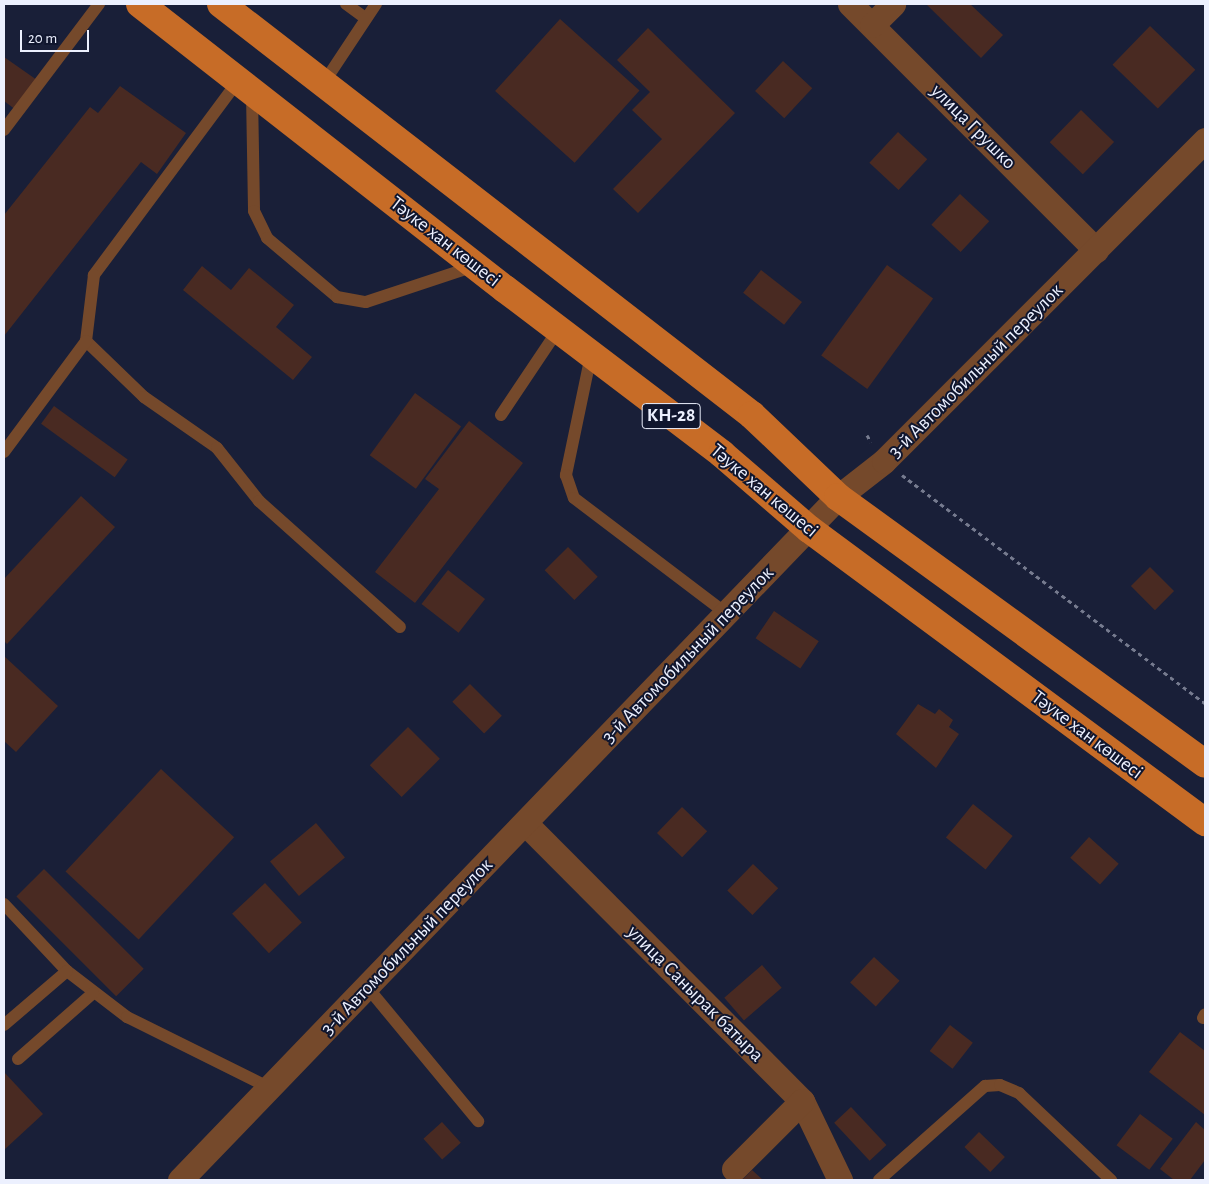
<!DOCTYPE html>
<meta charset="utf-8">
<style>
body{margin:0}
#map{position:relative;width:1209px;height:1184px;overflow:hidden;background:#191f38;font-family:"Alegreya Sans",sans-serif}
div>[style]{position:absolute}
.building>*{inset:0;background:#492a22;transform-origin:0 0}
.path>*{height:3px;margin-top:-1.5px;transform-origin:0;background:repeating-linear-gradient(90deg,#767b8f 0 4px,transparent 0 8px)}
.service>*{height:12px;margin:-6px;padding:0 6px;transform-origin:6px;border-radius:6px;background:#75492b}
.minor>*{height:25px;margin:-12.5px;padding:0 12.5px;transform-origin:12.5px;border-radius:12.5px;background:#75492b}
.primary>*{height:28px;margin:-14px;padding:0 14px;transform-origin:14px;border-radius:14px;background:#c76c27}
span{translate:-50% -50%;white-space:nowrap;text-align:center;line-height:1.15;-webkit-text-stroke:4px #10162e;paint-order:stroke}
.shield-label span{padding:1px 4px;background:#10162e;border:1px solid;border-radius:4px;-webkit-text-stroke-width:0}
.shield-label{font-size:19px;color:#ecf0fe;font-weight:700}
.street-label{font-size:20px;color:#ecf0fe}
.frame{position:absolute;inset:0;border:5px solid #ecf0fe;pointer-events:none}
.scale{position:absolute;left:20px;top:30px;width:69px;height:22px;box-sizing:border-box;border:2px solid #ecf0fe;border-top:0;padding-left:6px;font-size:15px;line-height:18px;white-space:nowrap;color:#ecf0fe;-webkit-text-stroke:4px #10162e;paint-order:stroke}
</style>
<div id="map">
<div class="building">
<div style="clip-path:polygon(926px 4px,970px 4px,1003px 35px,981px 58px)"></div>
<div style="left:560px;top:19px;width:107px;height:97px;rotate:42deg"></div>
<div style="left:1150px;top:26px;width:63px;height:54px;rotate:44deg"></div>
<div style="clip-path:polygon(648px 28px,735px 113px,638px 213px,613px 189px,662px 139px,632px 110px,650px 92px,617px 60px)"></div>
<div style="clip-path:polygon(4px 57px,37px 80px,16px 110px,4px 101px)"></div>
<div style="left:783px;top:61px;width:40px;height:41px;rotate:43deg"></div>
<div style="clip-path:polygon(120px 86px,186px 133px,157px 174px,141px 162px,4px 336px,4px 215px,90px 107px,98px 113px)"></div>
<div style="left:1081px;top:110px;width:46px;height:45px;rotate:44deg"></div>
<div style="left:898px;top:132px;width:40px;height:42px;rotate:43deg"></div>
<div style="left:960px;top:194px;width:40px;height:42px;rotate:43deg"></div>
<div style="left:887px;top:265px;width:57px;height:112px;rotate:36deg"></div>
<div style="clip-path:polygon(202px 266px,231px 290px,249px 268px,294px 305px,276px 327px,312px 357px,293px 380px,183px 290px)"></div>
<div style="left:761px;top:270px;width:52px;height:29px;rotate:38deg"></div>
<div style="left:415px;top:393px;width:57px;height:77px;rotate:36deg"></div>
<div style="left:54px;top:406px;width:91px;height:22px;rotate:36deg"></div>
<div style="clip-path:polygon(469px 421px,523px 463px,415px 603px,375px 572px,439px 489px,425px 479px)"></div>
<div style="clip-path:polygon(81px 496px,115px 527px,7px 644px,4px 641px,4px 579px)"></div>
<div style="left:568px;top:547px;width:42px;height:33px;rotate:45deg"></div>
<div style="left:1150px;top:567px;width:34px;height:27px;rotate:45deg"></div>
<div style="left:448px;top:570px;width:47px;height:43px;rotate:38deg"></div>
<div style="left:774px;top:611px;width:54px;height:33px;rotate:34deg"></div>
<div style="clip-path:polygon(4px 656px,58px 706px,16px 752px,4px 741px)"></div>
<div style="left:470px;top:684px;width:45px;height:25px;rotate:45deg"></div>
<div style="clip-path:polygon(918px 704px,935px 714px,939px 709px,953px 720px,949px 727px,959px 734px,936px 768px,896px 734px)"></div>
<div style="left:408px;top:727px;width:45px;height:54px;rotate:45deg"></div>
<div style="left:161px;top:769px;width:100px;height:140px;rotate:43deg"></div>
<div style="left:973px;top:804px;width:51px;height:43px;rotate:39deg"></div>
<div style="left:682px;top:807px;width:35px;height:36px;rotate:44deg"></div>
<div style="left:316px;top:823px;width:45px;height:60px;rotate:50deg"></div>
<div style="left:1089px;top:837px;width:40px;height:28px;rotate:42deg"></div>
<div style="left:753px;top:864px;width:35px;height:37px;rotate:44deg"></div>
<div style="left:44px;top:869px;width:141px;height:39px;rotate:45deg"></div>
<div style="left:265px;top:883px;width:54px;height:45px;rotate:47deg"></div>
<div style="left:874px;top:957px;width:35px;height:35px;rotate:43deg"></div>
<div style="left:762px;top:965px;width:30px;height:50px;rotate:49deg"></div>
<div style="left:950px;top:1025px;width:29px;height:33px;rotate:38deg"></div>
<div style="clip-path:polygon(1180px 1032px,1205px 1051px,1205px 1115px,1149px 1072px)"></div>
<div style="clip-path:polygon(4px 1072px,43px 1114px,4px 1150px)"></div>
<div style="left:851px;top:1107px;width:52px;height:23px;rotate:47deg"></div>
<div style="left:1140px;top:1114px;width:41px;height:39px;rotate:37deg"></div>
<div style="left:442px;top:1122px;width:28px;height:25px;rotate:48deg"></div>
<div style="clip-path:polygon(1196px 1122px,1205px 1130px,1205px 1160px,1190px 1180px,1174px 1180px,1160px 1169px)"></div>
<div style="left:979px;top:1132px;width:36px;height:21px;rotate:44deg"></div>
<div style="clip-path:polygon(752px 1170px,763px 1180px,742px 1180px)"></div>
</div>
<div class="path">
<div style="left:867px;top:435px;width:8px;rotate:60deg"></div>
<div style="left:902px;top:475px;width:379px;rotate:37deg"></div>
</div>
<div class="service">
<div style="left:346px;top:4px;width:24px;rotate:36deg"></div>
<div style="left:238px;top:81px;width:242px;rotate:126.6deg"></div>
<div style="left:94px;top:275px;width:66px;rotate:96.9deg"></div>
<div style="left:86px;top:341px;width:81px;rotate:44deg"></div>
<div style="left:144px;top:397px;width:89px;rotate:34.9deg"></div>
<div style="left:217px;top:448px;width:68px;rotate:51.6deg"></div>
<div style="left:259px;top:501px;width:189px;rotate:41.8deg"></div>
<div style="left:323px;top:84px;width:96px;rotate:-56.5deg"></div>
<div style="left:252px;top:94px;width:117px;rotate:89deg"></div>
<div style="left:254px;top:211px;width:30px;rotate:64deg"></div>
<div style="left:267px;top:238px;width:92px;rotate:40.1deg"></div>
<div style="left:337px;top:297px;width:29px;rotate:10deg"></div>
<div style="left:366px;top:302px;width:115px;rotate:-18.3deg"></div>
<div style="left:4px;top:130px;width:158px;rotate:-53deg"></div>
<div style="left:591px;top:355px;width:123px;rotate:101.8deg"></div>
<div style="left:566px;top:475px;width:24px;rotate:71deg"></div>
<div style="left:574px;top:498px;width:192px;rotate:37.2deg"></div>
<div style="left:501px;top:415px;width:102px;rotate:-56.2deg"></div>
<div style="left:4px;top:452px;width:138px;rotate:-53.5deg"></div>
<div style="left:4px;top:904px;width:92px;rotate:46.8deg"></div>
<div style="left:67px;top:971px;width:76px;rotate:37.5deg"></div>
<div style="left:127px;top:1017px;width:157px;rotate:26.4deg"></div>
<div style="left:368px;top:988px;width:173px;rotate:50.4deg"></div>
<div style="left:1203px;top:1018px;width:4px;rotate:-63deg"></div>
<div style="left:4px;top:1025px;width:83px;rotate:-40.6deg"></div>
<div style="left:18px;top:1059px;width:100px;rotate:-41.3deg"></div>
<div style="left:879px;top:1180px;width:142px;rotate:-41.6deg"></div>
<div style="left:985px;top:1086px;width:15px;rotate:-4deg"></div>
<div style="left:1000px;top:1085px;width:21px;rotate:23deg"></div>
<div style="left:1019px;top:1093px;width:127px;rotate:43.4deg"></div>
</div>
<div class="minor">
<div style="left:850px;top:4px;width:348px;rotate:45deg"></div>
<div style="left:872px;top:25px;width:30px;rotate:-45deg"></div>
<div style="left:526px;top:824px;width:391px;rotate:45.1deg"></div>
<div style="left:802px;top:1101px;width:88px;rotate:64.3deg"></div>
<div style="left:734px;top:1169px;width:96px;rotate:-45deg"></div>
<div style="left:180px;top:1180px;width:948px;rotate:-46.07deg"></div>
<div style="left:838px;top:497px;width:58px;rotate:-38deg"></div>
<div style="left:884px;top:461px;width:454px;rotate:-45deg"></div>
</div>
<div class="primary">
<div style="left:140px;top:4px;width:463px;rotate:38deg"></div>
<div style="left:505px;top:289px;width:273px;rotate:37.2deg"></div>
<div style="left:722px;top:454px;width:115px;rotate:40.8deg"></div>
<div style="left:809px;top:529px;width:493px;rotate:36.5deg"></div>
<div style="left:221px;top:4px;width:671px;rotate:37.74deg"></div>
<div style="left:752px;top:415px;width:119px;rotate:43.6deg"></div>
<div style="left:838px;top:497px;width:454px;rotate:36deg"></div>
</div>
<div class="shield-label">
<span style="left:671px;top:416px">КН-28</span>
</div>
<div class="street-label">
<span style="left:973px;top:127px;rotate:45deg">улица Грушко</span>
<span style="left:445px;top:242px;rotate:38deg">Тәуке хан көшесі</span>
<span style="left:976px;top:371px;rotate:-45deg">3-й Автомобильный переулок</span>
<span style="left:764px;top:491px;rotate:40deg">Тәуке хан көшесі</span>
<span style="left:688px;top:655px;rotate:-46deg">3-й Автомобильный переулок</span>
<span style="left:1087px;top:735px;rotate:37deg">Тәуке хан көшесі</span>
<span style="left:407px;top:947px;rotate:-46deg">3-й Автомобильный переулок</span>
<span style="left:695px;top:994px;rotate:45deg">улица Санырак батыра</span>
</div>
<div class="frame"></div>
<div class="scale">20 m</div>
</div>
